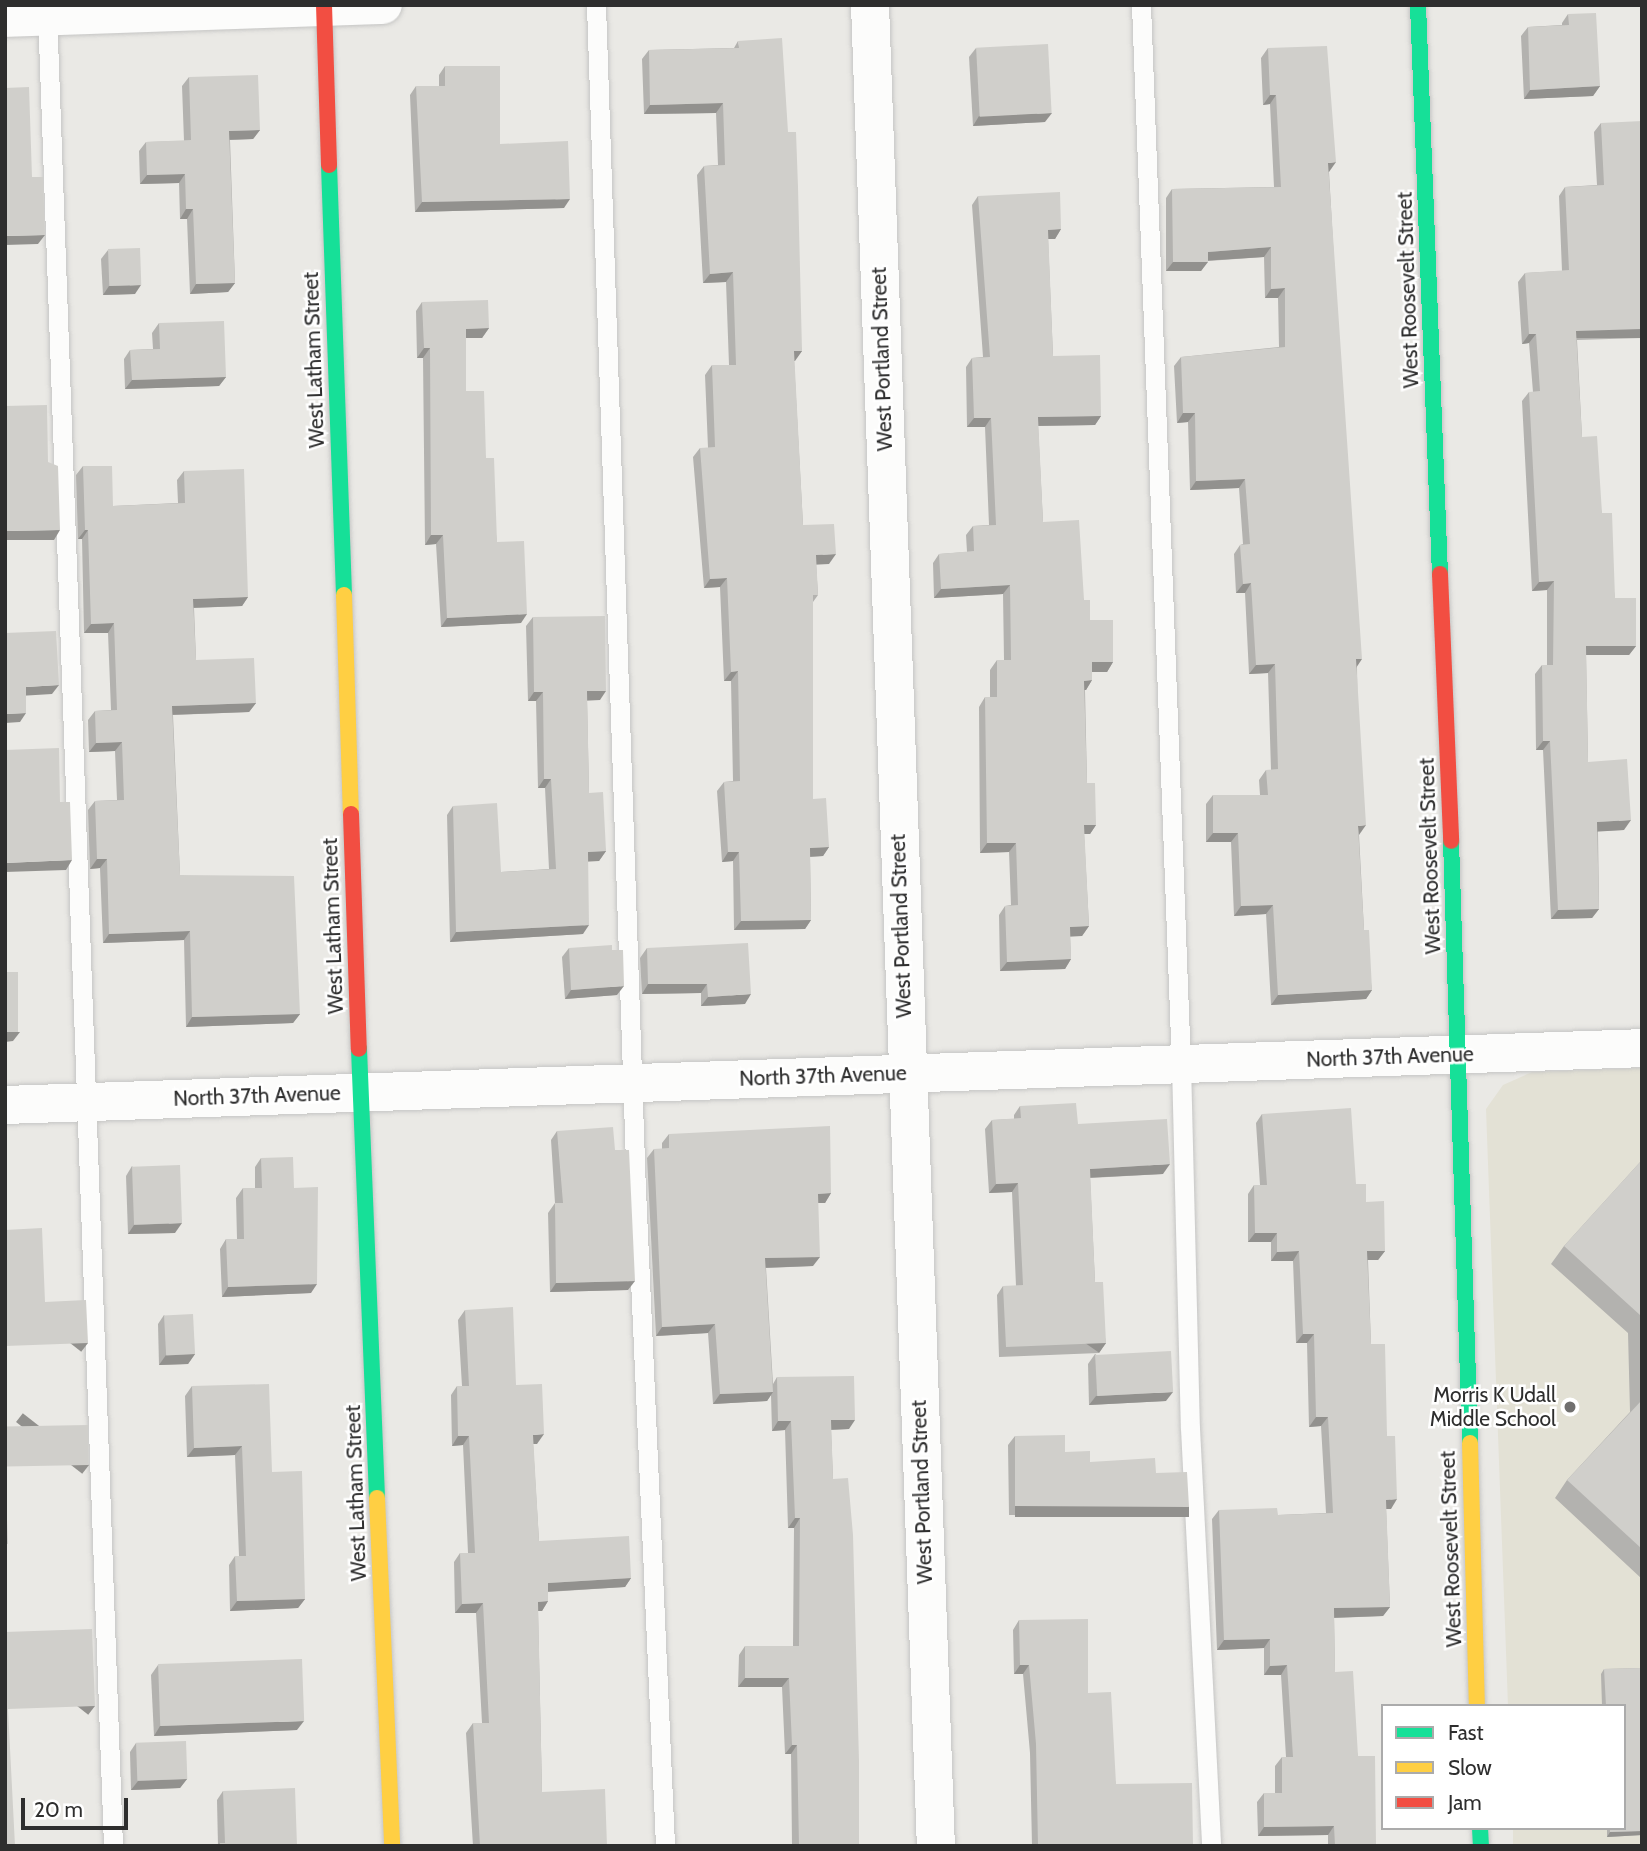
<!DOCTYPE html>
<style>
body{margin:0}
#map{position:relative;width:1647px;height:1851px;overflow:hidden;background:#eae9e5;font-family:Cabin,sans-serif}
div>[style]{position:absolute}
.education>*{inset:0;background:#e3e1d5}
.roads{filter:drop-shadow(0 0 2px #c5c5c4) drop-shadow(0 0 2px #c5c5c4)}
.lane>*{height:19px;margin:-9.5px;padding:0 9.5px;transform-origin:9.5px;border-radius:9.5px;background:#fcfcfb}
.street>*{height:38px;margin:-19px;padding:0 19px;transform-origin:19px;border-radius:19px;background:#fcfcfb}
.fast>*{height:16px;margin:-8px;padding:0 8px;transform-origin:8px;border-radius:8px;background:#16e098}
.slow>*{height:16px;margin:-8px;padding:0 8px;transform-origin:8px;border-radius:8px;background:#ffcf43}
.jam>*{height:16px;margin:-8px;padding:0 8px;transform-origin:8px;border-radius:8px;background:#f24e42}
.wall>*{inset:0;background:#b3b2af}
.shaded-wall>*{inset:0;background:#92918e;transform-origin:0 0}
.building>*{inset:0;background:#d0cfcb;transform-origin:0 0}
.dots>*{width:19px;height:19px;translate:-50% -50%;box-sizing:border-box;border:4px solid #fff;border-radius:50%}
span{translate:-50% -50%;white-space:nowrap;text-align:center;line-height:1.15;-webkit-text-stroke:5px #fff;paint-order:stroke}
.street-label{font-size:21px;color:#2e2e2e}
.poi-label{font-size:21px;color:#2e2e2e}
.right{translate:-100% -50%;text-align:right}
.frame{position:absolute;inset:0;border:7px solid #2e2e2e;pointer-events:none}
.legend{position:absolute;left:1381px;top:1704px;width:245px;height:126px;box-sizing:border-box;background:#fff;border:2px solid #ababab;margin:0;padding:9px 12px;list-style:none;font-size:21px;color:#2e2e2e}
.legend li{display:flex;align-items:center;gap:14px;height:35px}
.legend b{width:35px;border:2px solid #ababab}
.scale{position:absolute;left:21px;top:1798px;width:107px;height:32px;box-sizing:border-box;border:4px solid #2e2e2e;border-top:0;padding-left:9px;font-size:21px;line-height:24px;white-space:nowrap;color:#2e2e2e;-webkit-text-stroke:5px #fff;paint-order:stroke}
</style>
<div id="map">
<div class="education">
<div style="clip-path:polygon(1642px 1068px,1642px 1846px,1513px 1846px,1513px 1828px,1624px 1828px,1624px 1706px,1508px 1706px,1486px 1109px,1503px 1085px,1532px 1072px)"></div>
</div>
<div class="roads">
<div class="lane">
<div style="left:596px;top:5px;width:1185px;rotate:88.07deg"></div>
<div style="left:636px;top:1189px;width:658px;rotate:87.47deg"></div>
<div style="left:1141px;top:5px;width:1060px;rotate:87.84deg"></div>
<div style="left:1181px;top:1064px;width:364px;rotate:88.6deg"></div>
<div style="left:1190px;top:1428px;width:419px;rotate:87.1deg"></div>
<div style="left:47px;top:11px;width:1836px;rotate:87.94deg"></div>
</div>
<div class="street">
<div style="left:870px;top:5px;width:1842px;rotate:87.95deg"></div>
<div style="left:5px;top:18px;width:378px;rotate:-2deg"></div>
<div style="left:5px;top:1105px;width:1638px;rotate:-1.99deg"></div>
</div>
<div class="fast">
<div style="left:1418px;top:5px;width:569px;rotate:87.79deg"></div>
<div style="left:329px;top:165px;width:430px;rotate:88deg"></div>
<div style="left:1451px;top:841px;width:602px;rotate:88.19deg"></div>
<div style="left:359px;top:1049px;width:449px;rotate:87.7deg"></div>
<div style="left:1480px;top:1828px;width:18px;rotate:87deg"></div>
</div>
<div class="slow">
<div style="left:344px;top:595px;width:219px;rotate:88.2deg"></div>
<div style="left:1470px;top:1443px;width:263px;rotate:88.5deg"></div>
<div style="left:377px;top:1498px;width:348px;rotate:87.5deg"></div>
</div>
<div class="jam">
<div style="left:324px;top:5px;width:160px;rotate:88.2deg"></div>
<div style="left:1440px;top:574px;width:267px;rotate:87.6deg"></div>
<div style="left:351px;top:814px;width:235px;rotate:88.1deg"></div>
</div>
</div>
<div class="wall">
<div style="clip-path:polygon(1568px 14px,1600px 86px,1593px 96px,1524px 99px,1521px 36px,1528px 27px,1562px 25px,1562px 23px)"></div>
<div style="clip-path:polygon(738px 41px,802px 351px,794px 361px,803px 525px,829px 564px,816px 564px,818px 595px,813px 602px,813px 799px,829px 847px,823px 856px,810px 857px,811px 920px,805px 929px,734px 930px,733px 861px,722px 862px,717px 791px,724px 782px,733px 781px,731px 681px,724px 681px,720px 587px,704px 588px,693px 457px,700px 448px,708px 448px,705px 375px,712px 365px,729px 365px,726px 282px,703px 283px,697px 175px,704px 166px,718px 165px,716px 113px,644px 114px,642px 59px,649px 50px,734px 48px)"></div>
<div style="clip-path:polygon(976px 48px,1045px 122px,973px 126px,969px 57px)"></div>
<div style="clip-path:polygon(1268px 48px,1329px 172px,1357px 666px,1359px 835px,1364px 930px,1372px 990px,1366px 999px,1271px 1005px,1266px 914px,1234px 916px,1231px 842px,1206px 842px,1206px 804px,1213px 795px,1260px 795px,1259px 780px,1266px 770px,1271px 770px,1268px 673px,1249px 674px,1245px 593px,1236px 593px,1234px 554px,1240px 545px,1243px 544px,1239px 488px,1190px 490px,1188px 422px,1177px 423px,1174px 366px,1181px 357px,1279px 347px,1278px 298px,1265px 298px,1264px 257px,1208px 261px,1201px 271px,1166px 271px,1166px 198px,1172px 189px,1274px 187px,1270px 104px,1263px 105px,1261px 58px)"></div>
<div style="clip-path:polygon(445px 66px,500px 144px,564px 208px,415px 212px,410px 95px,416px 86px,439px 86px,439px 75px)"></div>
<div style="clip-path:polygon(189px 77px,260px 130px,253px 139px,230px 140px,235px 283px,228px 292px,190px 294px,187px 219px,180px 219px,179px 183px,140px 184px,139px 151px,146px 142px,184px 141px,182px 86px)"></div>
<div style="clip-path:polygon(1601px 123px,1642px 338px,1577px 340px,1582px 437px,1602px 513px,1615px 598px,1636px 646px,1629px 655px,1586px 655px,1588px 762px,1624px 830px,1598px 831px,1599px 909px,1592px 918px,1551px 919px,1543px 750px,1536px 750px,1535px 674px,1542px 665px,1547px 665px,1547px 590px,1532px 591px,1522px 401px,1529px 392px,1533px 392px,1529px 343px,1522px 344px,1518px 282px,1525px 273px,1562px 271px,1559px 196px,1565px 187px,1597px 185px,1594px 132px)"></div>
<div style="clip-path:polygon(978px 196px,1061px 229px,1055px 239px,1048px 239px,1053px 356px,1101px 416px,1095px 425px,1038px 426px,1043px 522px,1084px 600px,1090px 620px,1113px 662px,1107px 672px,1092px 672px,1092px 680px,1086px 690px,1085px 690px,1087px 783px,1096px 825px,1090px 834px,1084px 834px,1089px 926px,1082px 936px,1070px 936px,1071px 959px,1065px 969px,1000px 971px,999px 915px,1005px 906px,1011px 905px,1009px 852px,980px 853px,979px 707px,985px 697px,990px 697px,990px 670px,997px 660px,1004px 660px,1003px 594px,934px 598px,933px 563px,939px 554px,967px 552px,966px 535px,973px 526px,989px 525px,985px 427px,967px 427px,966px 367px,972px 358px,983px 357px,972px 205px)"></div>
<div style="clip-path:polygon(108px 250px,135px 294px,103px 295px,101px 259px)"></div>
<div style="clip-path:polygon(422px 302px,489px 328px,482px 338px,466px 338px,466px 391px,486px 458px,497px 542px,521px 623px,441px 627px,436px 544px,425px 545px,423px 358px,417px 358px,416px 311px)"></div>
<div style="clip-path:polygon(159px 323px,226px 377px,219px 386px,125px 389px,124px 359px,130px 350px,153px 349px,152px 333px)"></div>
<div style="clip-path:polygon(83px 466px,113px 506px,178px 503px,177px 480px,184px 471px,248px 597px,242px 606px,194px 608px,196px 660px,256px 703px,249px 712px,173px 715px,180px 875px,300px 1014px,293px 1023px,186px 1027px,184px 940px,103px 943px,100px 868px,90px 869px,88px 810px,95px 801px,117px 800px,115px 751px,89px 752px,88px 720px,95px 711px,111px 710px,108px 633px,84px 633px,82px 539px,78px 539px,76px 475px)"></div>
<div style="clip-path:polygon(533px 617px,600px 700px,587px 700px,589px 793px,606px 851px,599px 861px,588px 861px,583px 934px,450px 942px,447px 815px,453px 806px,501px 872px,549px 869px,545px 788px,538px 788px,536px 701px,528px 701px,526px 626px)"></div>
<div style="clip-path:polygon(569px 948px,617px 995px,565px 999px,562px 957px)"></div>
<div style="clip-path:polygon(647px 948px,745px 1004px,701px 1006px,701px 993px,642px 994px,640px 958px)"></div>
<div style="clip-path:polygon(1020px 1106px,1078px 1124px,1163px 1174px,1090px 1178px,1095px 1282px,1106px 1343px,1099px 1353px,999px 1357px,997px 1295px,1003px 1286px,1016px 1286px,1012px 1192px,989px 1193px,985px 1129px,992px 1120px,1014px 1119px,1014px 1115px)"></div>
<div style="clip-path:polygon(1262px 1114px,1356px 1184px,1366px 1202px,1385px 1251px,1378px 1260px,1368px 1260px,1371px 1344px,1387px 1436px,1391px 1509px,1386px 1509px,1390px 1607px,1383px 1616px,1334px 1618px,1335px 1672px,1358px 1756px,1376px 1846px,1328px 1846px,1328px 1835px,1258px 1836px,1257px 1802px,1264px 1793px,1275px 1793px,1275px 1766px,1282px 1757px,1286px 1757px,1281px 1675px,1264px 1675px,1264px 1648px,1217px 1650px,1212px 1519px,1219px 1510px,1278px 1515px,1326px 1513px,1321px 1426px,1309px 1427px,1307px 1343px,1296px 1343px,1293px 1261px,1271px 1261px,1271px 1242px,1248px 1242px,1248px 1194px,1254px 1185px,1260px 1185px,1256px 1123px)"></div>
<div style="clip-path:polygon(557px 1131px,615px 1150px,628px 1290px,550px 1292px,548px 1213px,555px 1203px,551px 1140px)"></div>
<div style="clip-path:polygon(669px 1134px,831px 1193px,825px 1203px,818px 1203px,813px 1266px,766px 1268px,773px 1384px,777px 1377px,849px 1429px,831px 1430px,833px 1479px,859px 1846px,792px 1846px,791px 1754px,785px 1754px,782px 1687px,738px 1687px,739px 1655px,745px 1646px,793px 1646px,794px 1528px,788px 1528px,785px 1430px,772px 1431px,771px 1395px,767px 1401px,713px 1404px,708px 1333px,656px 1336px,647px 1158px,654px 1149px,662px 1149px,662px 1143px)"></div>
<div style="clip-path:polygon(261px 1158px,294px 1188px,311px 1293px,222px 1297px,220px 1249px,226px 1239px,237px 1239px,236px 1198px,243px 1188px,255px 1188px,255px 1167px)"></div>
<div style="clip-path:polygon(1642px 1160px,1642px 1579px,1555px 1498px,1567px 1480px,1630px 1412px,1628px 1333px,1551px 1264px,1564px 1246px)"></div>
<div style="clip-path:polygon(132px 1166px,175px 1233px,128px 1234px,126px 1176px)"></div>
<div style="clip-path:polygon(465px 1310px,516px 1385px,537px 1444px,533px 1444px,539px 1541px,631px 1578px,625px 1587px,548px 1592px,548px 1601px,542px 1611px,538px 1611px,542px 1792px,607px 1846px,473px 1846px,466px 1733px,473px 1723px,482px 1723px,476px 1613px,455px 1613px,454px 1562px,460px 1553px,468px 1553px,463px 1445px,452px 1446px,451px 1395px,457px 1386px,462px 1386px,458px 1320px)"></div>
<div style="clip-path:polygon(164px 1315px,195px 1354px,188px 1364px,159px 1365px,158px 1324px)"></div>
<div style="clip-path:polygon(1095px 1354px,1166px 1401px,1089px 1405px,1088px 1364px)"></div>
<div style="clip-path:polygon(192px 1386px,272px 1472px,305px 1599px,298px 1608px,230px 1611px,229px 1565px,235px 1556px,239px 1556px,235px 1455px,187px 1457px,185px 1396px)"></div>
<div style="clip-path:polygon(1015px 1436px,1065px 1452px,1090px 1462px,1156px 1473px,1182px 1516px,1009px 1515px,1008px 1445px)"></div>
<div style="clip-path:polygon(1019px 1620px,1088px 1693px,1116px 1784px,1193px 1846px,1032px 1846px,1030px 1753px,1023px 1674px,1014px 1674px,1013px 1630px)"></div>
<div style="clip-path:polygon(158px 1665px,297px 1730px,154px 1736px,151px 1675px)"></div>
<div style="clip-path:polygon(1642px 1668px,1642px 1835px,1607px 1837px,1607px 1828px,1624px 1828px,1624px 1706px,1602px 1706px,1601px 1674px,1604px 1669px)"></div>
<div style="clip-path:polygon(136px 1743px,187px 1779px,180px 1788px,131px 1790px,130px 1752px)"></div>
<div style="clip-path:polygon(223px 1791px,297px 1846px,218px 1846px,217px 1800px)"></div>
</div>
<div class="shaded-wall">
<div style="clip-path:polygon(1600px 86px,1593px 96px,1524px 99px,1530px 90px)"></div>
<div style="clip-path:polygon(1270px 95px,1276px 95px,1270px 104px,1263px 105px)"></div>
<div style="clip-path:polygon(723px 103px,716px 113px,644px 114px,650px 105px)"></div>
<div style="clip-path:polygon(1052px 113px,1045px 122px,973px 126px,979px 116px)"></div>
<div style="clip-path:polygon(260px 130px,253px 139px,223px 140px,229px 131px)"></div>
<div style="clip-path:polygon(1336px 162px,1329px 172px,1322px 172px,1328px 163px)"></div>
<div style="clip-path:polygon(185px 174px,179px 183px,140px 184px,147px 175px)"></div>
<div style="clip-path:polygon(570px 199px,564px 208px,415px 212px,422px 202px)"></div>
<div style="clip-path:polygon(186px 209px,193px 209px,187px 219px,180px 219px)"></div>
<div style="clip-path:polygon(1061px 229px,1055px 239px,1042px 239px,1048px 230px)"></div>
<div style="clip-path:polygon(45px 235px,38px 244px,5px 245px,5px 236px)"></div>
<div style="clip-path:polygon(1271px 247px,1264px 257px,1201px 261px,1208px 252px)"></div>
<div style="clip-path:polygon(1173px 262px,1208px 262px,1201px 271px,1166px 271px)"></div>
<div style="clip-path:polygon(733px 272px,726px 282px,703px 283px,710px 274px)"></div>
<div style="clip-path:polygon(235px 283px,228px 292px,190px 294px,196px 284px)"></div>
<div style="clip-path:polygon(141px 285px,135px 294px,103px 295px,109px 286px)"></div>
<div style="clip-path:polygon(1285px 288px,1278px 298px,1265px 298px,1271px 289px)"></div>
<div style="clip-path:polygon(489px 328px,482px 338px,460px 338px,466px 329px)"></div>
<div style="left:1642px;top:329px;width:9px;height:66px;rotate:90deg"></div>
<div style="clip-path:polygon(1529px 334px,1536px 334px,1529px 343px,1522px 344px)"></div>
<div style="clip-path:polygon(424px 348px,430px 348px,423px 358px,417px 358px)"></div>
<div style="clip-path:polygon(794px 351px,802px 351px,795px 361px,787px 361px)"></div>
<div style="clip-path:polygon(226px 377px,219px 386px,125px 389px,132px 380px)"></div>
<div style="clip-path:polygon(1183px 413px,1195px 413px,1188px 422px,1177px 423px)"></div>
<div style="clip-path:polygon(1101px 416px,1095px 425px,1031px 426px,1038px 417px)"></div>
<div style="clip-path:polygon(974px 418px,991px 418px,985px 427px,967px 427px)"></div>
<div style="clip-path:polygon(1245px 479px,1239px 488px,1190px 490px,1196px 481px)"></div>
<div style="clip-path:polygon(60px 530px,54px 540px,5px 540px,5px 531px)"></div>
<div style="clip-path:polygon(85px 530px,88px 530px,82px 539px,78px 539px)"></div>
<div style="clip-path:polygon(431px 535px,443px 535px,436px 544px,425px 545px)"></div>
<div style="clip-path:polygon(836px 554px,829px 564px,809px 565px,816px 555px)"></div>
<div style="clip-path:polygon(727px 578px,720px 587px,704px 588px,710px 579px)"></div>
<div style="clip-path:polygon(1554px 581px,1547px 590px,1532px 591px,1539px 582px)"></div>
<div style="clip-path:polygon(1251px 583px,1245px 593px,1236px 593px,1243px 584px)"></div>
<div style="clip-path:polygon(1010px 585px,1003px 594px,934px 598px,941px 589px)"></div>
<div style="clip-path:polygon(248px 597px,242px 606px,187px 608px,193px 599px)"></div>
<div style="clip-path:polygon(527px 614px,521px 623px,441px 627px,447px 618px)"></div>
<div style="clip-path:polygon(114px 623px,108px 633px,84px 633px,91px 624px)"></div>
<div style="clip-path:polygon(1586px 646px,1636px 646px,1629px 655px,1579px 655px)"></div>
<div style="clip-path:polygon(1356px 659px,1362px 659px,1356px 668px)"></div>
<div style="clip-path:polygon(1092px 662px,1113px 662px,1107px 672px,1086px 672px)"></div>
<div style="clip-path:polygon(1275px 664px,1268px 673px,1249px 674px,1256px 665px)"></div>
<div style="clip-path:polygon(738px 671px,731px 681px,724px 681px,731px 672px)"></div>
<div style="clip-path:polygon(1092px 680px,1086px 690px,1078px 690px,1084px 681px)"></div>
<div style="clip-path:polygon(59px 685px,52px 694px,19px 696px,26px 687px)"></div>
<div style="clip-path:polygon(587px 691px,606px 691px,600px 700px,580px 701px)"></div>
<div style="clip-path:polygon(534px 692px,543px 692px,536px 701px,528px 701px)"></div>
<div style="clip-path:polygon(256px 703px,249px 712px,166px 715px,172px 706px)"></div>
<div style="clip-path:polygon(26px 713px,20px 722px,5px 723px,5px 714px)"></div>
<div style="clip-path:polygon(1543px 741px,1550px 741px,1543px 750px,1536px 750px)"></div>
<div style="clip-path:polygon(122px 742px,115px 751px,89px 752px,96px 743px)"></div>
<div style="clip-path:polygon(544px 779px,551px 779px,545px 788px,538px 788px)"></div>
<div style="clip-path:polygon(1631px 820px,1624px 830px,1591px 832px,1597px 822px)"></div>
<div style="clip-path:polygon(1084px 825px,1096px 825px,1090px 834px,1077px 834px)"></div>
<div style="clip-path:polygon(1366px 825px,1359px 835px,1358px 826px)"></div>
<div style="clip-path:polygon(1213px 833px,1238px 833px,1231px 842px,1206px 842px)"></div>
<div style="clip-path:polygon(987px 843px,1016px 843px,1009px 852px,980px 853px)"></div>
<div style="clip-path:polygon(829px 847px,823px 856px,804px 857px,810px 848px)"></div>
<div style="clip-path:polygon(606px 851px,599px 861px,581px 862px,588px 852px)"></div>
<div style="clip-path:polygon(728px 852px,739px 852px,733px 861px,722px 862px)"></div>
<div style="clip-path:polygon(97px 859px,107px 859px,100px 868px,90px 869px)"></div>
<div style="clip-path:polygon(72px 860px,66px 870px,5px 872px,5px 863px)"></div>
<div style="clip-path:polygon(1273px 905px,1266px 914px,1234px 916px,1241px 906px)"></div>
<div style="clip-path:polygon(1599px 909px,1592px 918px,1551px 919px,1558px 910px)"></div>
<div style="clip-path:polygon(811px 920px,805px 929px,734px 930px,741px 921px)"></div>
<div style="clip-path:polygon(589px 925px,583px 934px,450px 942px,456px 932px)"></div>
<div style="clip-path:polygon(1089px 926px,1082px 936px,1064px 937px,1070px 927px)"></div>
<div style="clip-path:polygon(190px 931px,184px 940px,103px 943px,109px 934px)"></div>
<div style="clip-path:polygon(1071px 959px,1065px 969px,1000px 971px,1007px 962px)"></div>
<div style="clip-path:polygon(648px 984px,707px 984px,701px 993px,642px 994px)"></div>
<div style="clip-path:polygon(624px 986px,617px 995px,565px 999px,571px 990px)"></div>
<div style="clip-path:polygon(1372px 990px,1366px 999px,1271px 1005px,1278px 995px)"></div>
<div style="clip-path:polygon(751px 994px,745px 1004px,701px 1006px,708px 997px)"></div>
<div style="clip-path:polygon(300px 1014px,293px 1023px,186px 1027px,192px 1017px)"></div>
<div style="clip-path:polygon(5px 1032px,20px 1032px,13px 1041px,5px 1042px)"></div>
<div style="clip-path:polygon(1170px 1164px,1163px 1174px,1083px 1178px,1090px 1169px)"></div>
<div style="clip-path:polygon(1018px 1183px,1012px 1192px,989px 1193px,996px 1184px)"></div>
<div style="clip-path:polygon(831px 1193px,825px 1203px,811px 1203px,818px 1194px)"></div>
<div style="clip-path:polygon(182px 1223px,175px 1233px,128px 1234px,134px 1225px)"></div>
<div style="clip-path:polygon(1255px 1233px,1277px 1233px,1271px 1242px,1248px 1242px)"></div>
<div style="clip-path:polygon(1299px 1251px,1293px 1261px,1271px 1261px,1277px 1252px)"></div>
<div style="clip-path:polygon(1367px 1251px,1385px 1251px,1378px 1260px,1361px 1260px)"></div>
<div style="clip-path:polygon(820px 1257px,813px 1266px,759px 1268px,765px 1258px)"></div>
<div style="clip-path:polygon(635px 1281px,628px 1290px,550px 1292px,556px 1283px)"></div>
<div style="clip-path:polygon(317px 1284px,311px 1293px,222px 1297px,228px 1287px)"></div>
<div style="clip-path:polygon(715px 1324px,708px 1333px,656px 1336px,662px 1327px)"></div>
<div style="clip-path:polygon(1303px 1334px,1314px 1334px,1307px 1343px,1296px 1343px)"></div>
<div style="left:88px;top:1343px;width:11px;height:83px;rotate:128deg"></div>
<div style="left:1106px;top:1343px;width:12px;height:100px;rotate:125deg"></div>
<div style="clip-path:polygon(195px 1354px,188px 1364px,159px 1365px,166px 1355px)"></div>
<div style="clip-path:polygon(773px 1392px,767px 1401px,713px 1404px,720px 1394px)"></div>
<div style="clip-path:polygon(1173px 1392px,1166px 1401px,1089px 1405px,1096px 1396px)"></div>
<div style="clip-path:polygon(1316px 1417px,1328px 1417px,1321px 1426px,1309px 1427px)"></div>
<div style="clip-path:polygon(831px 1420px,855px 1420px,849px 1429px,824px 1430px)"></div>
<div style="clip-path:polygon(778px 1421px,791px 1421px,785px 1430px,772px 1431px)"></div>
<div style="clip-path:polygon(544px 1434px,537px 1444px,526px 1444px,533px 1435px)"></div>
<div style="clip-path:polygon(458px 1436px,469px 1436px,463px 1445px,452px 1446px)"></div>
<div style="clip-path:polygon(242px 1446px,235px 1455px,187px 1457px,194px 1448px)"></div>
<div style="left:89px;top:1465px;width:11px;height:84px;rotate:128deg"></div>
<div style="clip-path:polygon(1397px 1499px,1391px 1509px,1380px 1509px,1386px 1500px)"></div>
<div style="left:1015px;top:1506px;width:174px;height:11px"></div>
<div style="clip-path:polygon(795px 1518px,800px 1518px,794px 1528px,788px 1528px)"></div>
<div style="clip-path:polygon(631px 1578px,625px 1587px,541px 1592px,548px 1583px)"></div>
<div style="clip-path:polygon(305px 1599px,298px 1608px,230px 1611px,237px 1601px)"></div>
<div style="clip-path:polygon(548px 1601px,542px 1611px,531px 1611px,538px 1602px)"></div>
<div style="clip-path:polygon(483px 1603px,476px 1613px,455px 1613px,462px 1604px)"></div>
<div style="clip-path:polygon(1390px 1607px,1383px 1616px,1327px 1618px,1334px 1608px)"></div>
<div style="clip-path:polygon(1270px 1639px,1264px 1648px,1217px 1650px,1224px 1640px)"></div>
<div style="clip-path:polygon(1020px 1665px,1029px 1665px,1023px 1674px,1014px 1674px)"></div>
<div style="clip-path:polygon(1287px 1665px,1281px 1675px,1264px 1675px,1270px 1666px)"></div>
<div style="clip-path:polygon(745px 1678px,789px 1678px,782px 1687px,738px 1687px)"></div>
<div style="left:95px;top:1706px;width:11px;height:87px;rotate:128deg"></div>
<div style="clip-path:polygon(304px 1721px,297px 1730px,154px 1736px,160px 1726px)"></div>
<div style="clip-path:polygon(792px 1745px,797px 1745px,791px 1754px,785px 1754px)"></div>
<div style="clip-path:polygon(187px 1779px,180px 1788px,131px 1790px,138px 1781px)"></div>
<div style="clip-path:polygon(1334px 1826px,1328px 1835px,1258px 1836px,1264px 1827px)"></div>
<div style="clip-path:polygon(1642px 1831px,1642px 1835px,1607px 1837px,1610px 1832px)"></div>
</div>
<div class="building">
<div style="clip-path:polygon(1596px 13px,1600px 86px,1530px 90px,1528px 27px,1569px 25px,1568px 14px)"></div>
<div style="clip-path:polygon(782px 38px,788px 132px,796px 132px,798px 187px,802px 351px,794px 351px,803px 525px,834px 524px,836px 554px,816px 555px,818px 595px,813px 595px,813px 799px,826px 798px,829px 847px,810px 848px,811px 920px,741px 921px,739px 852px,728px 852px,724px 782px,740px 781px,738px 671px,731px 672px,727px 578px,710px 579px,700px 448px,715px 447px,712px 365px,736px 365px,733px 272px,710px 274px,704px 166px,725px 165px,723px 103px,650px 105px,649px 50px,739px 48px,738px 41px)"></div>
<div style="left:1048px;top:44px;width:69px;height:72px;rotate:87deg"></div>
<div style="clip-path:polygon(1327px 46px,1336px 162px,1328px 163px,1362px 659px,1356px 659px,1366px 825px,1358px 826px,1364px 930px,1369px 930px,1372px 990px,1278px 995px,1273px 905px,1241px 906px,1238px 833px,1213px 833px,1213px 795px,1268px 795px,1266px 770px,1278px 769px,1275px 664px,1256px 665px,1251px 583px,1243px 584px,1240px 545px,1250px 544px,1245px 479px,1196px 481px,1195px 413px,1183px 413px,1181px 357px,1285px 347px,1285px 288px,1271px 289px,1271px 247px,1208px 252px,1208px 262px,1173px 262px,1172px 189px,1281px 187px,1276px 95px,1270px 95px,1268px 48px)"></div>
<div style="clip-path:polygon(445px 66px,500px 66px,500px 144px,568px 141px,570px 199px,422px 202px,416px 86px,445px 86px)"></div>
<div style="clip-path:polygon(258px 75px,260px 130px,229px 131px,235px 283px,196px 284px,193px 209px,186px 209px,185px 174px,147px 175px,146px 142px,191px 140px,189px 77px)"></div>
<div style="clip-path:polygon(29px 87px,32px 177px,43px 177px,45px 235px,5px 236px,5px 88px)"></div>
<div style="clip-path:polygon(1642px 121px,1642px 329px,1576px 331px,1582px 437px,1597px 436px,1602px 513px,1612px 513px,1615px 598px,1636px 598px,1636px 646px,1586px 646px,1588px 762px,1627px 759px,1631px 820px,1597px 822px,1599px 909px,1558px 910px,1550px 741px,1543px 741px,1542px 665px,1553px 665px,1554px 581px,1539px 582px,1529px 392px,1540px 391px,1536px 334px,1529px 334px,1525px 273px,1569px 270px,1565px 187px,1604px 185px,1601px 123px)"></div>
<div style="clip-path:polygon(1060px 192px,1061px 229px,1048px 230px,1053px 356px,1100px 355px,1101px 416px,1038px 417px,1043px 522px,1079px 520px,1084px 600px,1090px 600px,1090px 620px,1113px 620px,1113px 662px,1092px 662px,1092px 680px,1084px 681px,1087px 783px,1095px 783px,1096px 825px,1084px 825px,1089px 926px,1070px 927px,1071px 959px,1007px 962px,1005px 906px,1018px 905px,1016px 843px,987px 843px,985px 697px,997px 697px,997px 660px,1011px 660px,1010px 585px,941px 589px,939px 554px,974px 551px,973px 526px,996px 525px,991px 418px,974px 418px,972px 358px,990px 357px,978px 196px)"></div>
<div style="left:140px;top:248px;width:37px;height:32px;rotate:88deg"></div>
<div style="clip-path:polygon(488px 300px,489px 328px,466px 329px,466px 391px,484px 391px,486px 458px,494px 458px,497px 542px,524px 541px,527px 614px,447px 618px,443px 535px,431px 535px,430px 348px,424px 348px,422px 302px)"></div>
<div style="clip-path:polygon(224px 321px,226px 377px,132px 380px,130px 350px,160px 349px,159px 323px)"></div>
<div style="clip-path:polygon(47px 405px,48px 462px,58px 466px,60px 530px,5px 531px,5px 406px)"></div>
<div style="clip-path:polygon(83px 466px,112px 466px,113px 506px,185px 503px,184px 471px,244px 469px,248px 597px,193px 599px,196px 660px,254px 658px,256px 703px,172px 706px,180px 875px,294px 876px,300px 1014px,192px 1017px,190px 931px,109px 934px,107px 859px,97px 859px,95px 801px,124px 800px,122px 742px,96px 743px,95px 711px,117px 710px,114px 623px,91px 624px,88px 530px,85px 530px)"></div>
<div style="clip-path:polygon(605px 616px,606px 691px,587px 691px,589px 793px,603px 792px,606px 851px,588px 852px,589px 925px,456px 932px,453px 806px,497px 803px,501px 872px,556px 869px,551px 779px,544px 779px,543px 692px,534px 692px,533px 617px)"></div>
<div style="clip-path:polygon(56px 631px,59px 685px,26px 687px,26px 713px,5px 714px,5px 633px)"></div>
<div style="clip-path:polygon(59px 748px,60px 802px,70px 802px,72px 860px,5px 863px,5px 750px)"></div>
<div style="clip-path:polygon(748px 943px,751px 994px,708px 997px,707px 984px,648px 984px,647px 948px)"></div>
<div style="clip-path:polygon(612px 945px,612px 950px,623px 950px,624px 986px,571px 990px,569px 948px)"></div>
<div style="left:5px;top:972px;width:13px;height:60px"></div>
<div style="clip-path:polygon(1076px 1103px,1078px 1124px,1167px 1119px,1170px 1164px,1090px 1169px,1095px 1282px,1103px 1282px,1106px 1343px,1006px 1347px,1003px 1286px,1023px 1285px,1018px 1183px,996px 1184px,992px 1120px,1021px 1118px,1020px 1106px)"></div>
<div style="clip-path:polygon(1351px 1108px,1356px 1184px,1366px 1184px,1366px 1202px,1384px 1201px,1385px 1251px,1367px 1251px,1371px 1344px,1385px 1344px,1387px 1436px,1395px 1436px,1397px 1499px,1386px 1500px,1390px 1607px,1334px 1608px,1335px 1672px,1353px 1671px,1358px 1756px,1375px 1756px,1376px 1846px,1335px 1846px,1334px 1826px,1264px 1827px,1264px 1793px,1282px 1793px,1282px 1757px,1293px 1757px,1287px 1665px,1270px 1666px,1270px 1639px,1224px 1640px,1219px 1510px,1277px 1508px,1278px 1515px,1333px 1513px,1328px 1417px,1316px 1417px,1314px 1334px,1303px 1334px,1299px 1251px,1277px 1252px,1277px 1233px,1255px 1233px,1254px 1185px,1267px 1185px,1262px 1114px)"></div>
<div style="clip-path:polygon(830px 1126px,831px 1193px,818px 1194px,820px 1257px,765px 1258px,773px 1392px,720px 1394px,715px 1324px,662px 1327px,654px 1149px,669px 1148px,669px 1134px)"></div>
<div style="clip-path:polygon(613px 1127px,615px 1150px,629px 1150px,635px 1281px,556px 1283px,555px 1203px,563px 1203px,557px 1131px)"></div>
<div style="clip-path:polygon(293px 1157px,294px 1188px,318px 1187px,317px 1284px,228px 1287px,226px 1239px,244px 1239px,243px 1188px,262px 1188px,261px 1158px)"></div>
<div style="clip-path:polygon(1642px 1160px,1642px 1358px,1640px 1315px,1564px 1246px)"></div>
<div style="left:180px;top:1165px;width:58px;height:48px;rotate:88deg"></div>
<div style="clip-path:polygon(42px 1228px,45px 1302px,86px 1300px,88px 1343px,5px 1346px,5px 1230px)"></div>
<div style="clip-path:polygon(513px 1307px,516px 1385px,542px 1384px,544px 1434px,533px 1435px,539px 1541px,629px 1536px,631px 1578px,548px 1583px,548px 1601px,538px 1602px,542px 1792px,605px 1789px,607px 1846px,480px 1846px,473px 1723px,489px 1723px,483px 1603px,462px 1604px,460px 1553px,475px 1553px,469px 1436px,458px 1436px,457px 1386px,469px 1386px,465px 1310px)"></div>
<div style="left:193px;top:1314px;width:40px;height:29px;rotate:87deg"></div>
<div style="left:1171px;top:1351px;width:41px;height:76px;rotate:87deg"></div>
<div style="clip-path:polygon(854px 1376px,855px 1420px,831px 1420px,833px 1479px,848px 1478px,853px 1535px,859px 1761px,859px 1846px,799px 1846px,797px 1745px,792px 1745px,789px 1678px,745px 1678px,745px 1646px,799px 1646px,800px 1518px,795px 1518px,791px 1421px,778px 1421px,777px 1377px)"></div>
<div style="clip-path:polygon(269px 1384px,272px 1472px,302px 1471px,305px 1599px,237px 1601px,235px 1556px,246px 1556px,242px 1446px,194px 1448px,192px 1386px)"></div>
<div style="clip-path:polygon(1642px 1400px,1642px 1549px,1567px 1480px)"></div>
<div style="left:88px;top:1425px;width:40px;height:83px;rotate:89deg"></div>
<div style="clip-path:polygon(1065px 1435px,1065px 1452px,1090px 1451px,1090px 1462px,1155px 1458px,1156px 1473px,1187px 1472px,1189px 1507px,1015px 1506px,1015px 1436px)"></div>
<div style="clip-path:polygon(5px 1471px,8px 1544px,5px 1544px)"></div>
<div style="clip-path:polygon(1088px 1619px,1088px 1693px,1111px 1692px,1116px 1784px,1192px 1783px,1193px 1846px,1038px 1846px,1036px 1744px,1029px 1665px,1020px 1665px,1019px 1620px)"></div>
<div style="clip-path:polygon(92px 1629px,95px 1706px,8px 1709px,15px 1846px,5px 1846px,5px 1632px)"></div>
<div style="left:302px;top:1659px;width:62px;height:144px;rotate:88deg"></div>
<div style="clip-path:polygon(1642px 1668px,1642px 1831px,1610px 1832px,1610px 1828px,1624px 1828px,1624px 1706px,1606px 1706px,1604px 1669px)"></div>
<div style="left:186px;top:1741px;width:38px;height:50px;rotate:88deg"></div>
<div style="clip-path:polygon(295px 1788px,297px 1846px,220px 1846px,220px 1843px,225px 1843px,223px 1791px)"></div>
</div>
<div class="dots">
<div style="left:1570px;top:1407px;background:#706f6e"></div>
</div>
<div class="street-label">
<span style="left:1408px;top:290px;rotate:-92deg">West Roosevelt Street</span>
<span style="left:882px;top:359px;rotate:-92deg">West Portland Street</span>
<span style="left:314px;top:360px;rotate:-92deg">West Latham Street</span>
<span style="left:1430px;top:856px;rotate:-92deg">West Roosevelt Street</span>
<span style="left:333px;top:926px;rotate:-92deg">West Latham Street</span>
<span style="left:901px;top:926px;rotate:-92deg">West Portland Street</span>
<span style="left:1390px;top:1057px;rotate:-2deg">North 37th Avenue</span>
<span style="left:823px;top:1076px;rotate:-2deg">North 37th Avenue</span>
<span style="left:257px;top:1096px;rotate:-2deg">North 37th Avenue</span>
<span style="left:922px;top:1492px;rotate:-92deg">West Portland Street</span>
<span style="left:356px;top:1493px;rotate:-92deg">West Latham Street</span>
<span style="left:1451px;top:1549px;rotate:-92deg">West Roosevelt Street</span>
</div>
<div class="poi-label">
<span class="right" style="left:1556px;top:1407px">Morris K Udall<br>Middle School</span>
</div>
<div class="frame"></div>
<ul class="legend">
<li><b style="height:9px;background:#16e098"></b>Fast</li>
<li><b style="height:9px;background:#ffcf43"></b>Slow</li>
<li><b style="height:9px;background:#f24e42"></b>Jam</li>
</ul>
<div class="scale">20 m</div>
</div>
